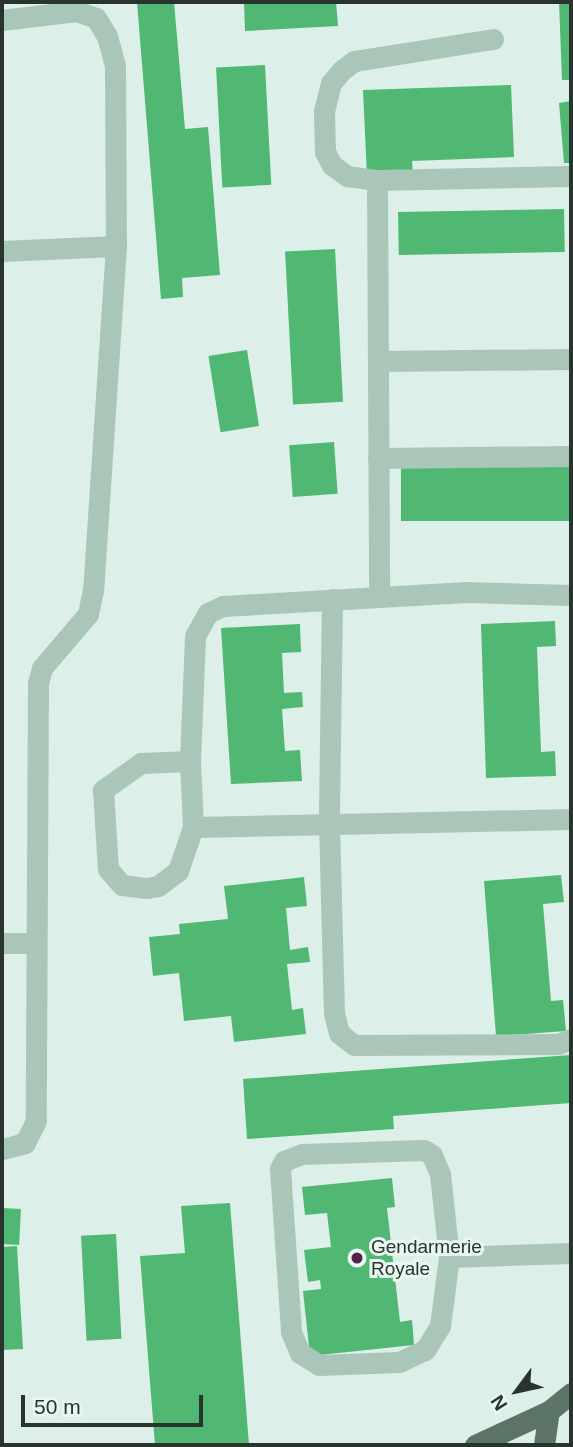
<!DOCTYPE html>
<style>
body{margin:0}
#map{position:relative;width:573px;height:1447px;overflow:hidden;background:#dcefe8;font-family:Helvetica,sans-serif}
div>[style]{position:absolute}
.building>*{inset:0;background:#51b874;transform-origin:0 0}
.minor>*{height:21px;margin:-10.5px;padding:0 10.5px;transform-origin:10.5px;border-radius:10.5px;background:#a9c6b9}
.major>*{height:21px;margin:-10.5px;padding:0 10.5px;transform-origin:10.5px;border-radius:10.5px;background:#5b7466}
.dots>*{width:19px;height:19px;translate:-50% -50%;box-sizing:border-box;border:4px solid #e8f7f2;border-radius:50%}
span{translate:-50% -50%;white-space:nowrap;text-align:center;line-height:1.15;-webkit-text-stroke:6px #e8f7f2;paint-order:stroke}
.poi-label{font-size:19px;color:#28342d}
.left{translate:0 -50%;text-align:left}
.frame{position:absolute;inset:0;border:4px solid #28342d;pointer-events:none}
.north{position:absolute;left:482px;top:1356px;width:70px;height:70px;-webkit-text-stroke:5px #e8f7f2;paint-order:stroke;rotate:237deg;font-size:19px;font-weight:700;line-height:28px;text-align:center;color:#28342d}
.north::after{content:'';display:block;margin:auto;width:24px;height:32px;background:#28342d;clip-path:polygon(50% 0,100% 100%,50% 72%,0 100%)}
.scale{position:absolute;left:21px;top:1395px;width:182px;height:32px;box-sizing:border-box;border:4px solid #28342d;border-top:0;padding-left:9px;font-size:21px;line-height:24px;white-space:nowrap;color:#28342d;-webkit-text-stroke:5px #e8f7f2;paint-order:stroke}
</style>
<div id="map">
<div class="building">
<div style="clip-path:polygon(137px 2px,174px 2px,185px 129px,208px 127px,220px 275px,182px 278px,183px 297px,161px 299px)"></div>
<div style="clip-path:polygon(244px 2px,336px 2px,338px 26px,245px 31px)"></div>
<div style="clip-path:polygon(559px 2px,571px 2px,571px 80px,562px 80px)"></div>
<div style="left:265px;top:65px;width:120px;height:49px;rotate:87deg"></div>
<div style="clip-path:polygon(511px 85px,514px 157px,412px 161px,413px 175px,367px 177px,363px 90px)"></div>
<div style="clip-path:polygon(571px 101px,571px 163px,564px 163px,559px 103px)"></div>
<div style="left:564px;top:209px;width:43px;height:166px;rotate:89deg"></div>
<div style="left:335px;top:249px;width:153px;height:50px;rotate:87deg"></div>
<div style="left:247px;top:350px;width:77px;height:39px;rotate:81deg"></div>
<div style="left:334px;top:442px;width:52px;height:45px;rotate:86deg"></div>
<div style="left:571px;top:463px;width:58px;height:170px;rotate:90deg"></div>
<div style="clip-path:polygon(555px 621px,556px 646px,537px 647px,541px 752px,555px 751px,556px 776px,486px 778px,481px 624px)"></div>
<div style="clip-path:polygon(300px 624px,301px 652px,282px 653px,284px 693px,302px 692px,303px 707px,282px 709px,285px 751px,300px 750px,302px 781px,231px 784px,221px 628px)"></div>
<div style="clip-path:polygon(561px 875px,564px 902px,543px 904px,551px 1001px,563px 1000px,566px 1031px,496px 1036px,484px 881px)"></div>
<div style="clip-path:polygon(304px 877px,307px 906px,286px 908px,290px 950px,308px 947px,310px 962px,287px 964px,292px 1010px,303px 1008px,306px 1034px,234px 1042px,231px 1016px,184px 1021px,179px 973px,153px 976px,149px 937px,180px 934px,179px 924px,228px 919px,224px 886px)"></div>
<div style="clip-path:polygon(571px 1055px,571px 1103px,393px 1116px,394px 1129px,247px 1139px,243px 1079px)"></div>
<div style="clip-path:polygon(392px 1178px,395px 1207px,387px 1208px,400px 1322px,412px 1320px,414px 1345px,310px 1356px,303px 1291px,321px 1289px,320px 1280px,308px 1282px,304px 1250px,331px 1247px,327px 1213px,305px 1215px,302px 1187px)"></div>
<div style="clip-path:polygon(230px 1203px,249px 1445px,155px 1445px,140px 1256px,185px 1253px,181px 1206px)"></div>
<div style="left:2px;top:1208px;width:19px;height:36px;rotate:3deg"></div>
<div style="left:116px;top:1234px;width:105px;height:35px;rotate:87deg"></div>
<div style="clip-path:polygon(17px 1246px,23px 1349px,2px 1350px,2px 1247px)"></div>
</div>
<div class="minor">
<div style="left:2px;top:20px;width:75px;rotate:-6.9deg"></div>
<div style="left:76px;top:11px;width:21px;rotate:19deg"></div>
<div style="left:96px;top:18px;width:21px;rotate:59deg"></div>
<div style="left:107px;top:36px;width:30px;rotate:75deg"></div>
<div style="left:115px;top:65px;width:181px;rotate:89.7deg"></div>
<div style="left:116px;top:246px;width:345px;rotate:93.8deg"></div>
<div style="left:93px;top:590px;width:25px;rotate:102deg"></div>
<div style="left:88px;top:614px;width:71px;rotate:130.4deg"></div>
<div style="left:42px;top:668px;width:16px;rotate:105deg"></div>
<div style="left:38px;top:683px;width:438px;rotate:90.3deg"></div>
<div style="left:36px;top:1121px;width:25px;rotate:117deg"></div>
<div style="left:25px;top:1143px;width:24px;rotate:165deg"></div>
<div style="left:493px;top:39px;width:141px;rotate:171deg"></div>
<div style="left:354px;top:61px;width:15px;rotate:143deg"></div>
<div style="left:342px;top:70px;width:17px;rotate:130deg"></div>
<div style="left:331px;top:83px;width:29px;rotate:104deg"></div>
<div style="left:324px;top:111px;width:41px;rotate:88.6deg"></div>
<div style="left:325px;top:152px;width:15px;rotate:62deg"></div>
<div style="left:332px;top:165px;width:19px;rotate:36deg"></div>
<div style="left:347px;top:176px;width:30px;rotate:8deg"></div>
<div style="left:377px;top:180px;width:194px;rotate:-1.2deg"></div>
<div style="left:377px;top:180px;width:416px;rotate:89.7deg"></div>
<div style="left:2px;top:251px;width:114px;rotate:-2.5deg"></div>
<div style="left:378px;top:361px;width:193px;rotate:-0.6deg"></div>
<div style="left:378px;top:458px;width:193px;rotate:-0.6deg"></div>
<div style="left:332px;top:599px;width:224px;rotate:90.8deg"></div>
<div style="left:329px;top:823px;width:190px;rotate:88.5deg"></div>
<div style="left:334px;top:1013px;width:21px;rotate:76deg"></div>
<div style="left:339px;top:1033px;width:19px;rotate:39deg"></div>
<div style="left:354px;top:1045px;width:204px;rotate:-0.3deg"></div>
<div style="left:558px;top:1044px;width:14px;rotate:-21deg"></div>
<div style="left:190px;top:761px;width:125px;rotate:-87.7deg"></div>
<div style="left:195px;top:636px;width:26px;rotate:-61deg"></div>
<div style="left:208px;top:613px;width:17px;rotate:-25deg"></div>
<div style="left:223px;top:606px;width:244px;rotate:-3.3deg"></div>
<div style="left:467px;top:592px;width:104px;rotate:1.7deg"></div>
<div style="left:193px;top:827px;width:66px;rotate:-92.6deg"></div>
<div style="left:190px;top:761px;width:49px;rotate:177.7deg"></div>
<div style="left:141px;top:763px;width:47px;rotate:144.6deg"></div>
<div style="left:103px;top:790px;width:79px;rotate:86.4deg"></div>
<div style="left:108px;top:869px;width:21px;rotate:49deg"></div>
<div style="left:122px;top:885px;width:25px;rotate:7deg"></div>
<div style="left:147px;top:888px;width:11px;rotate:-10deg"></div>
<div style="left:158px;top:886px;width:25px;rotate:-37deg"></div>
<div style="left:178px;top:871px;width:46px;rotate:-71.2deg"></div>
<div style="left:193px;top:827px;width:378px;rotate:-1.2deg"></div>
<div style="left:2px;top:943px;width:32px"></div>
<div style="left:449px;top:1257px;width:83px;rotate:-96.2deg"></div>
<div style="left:440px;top:1174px;width:21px;rotate:-113deg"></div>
<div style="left:432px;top:1155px;width:9px;rotate:-148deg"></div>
<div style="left:424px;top:1150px;width:122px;rotate:178.1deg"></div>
<div style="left:302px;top:1154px;width:19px;rotate:159deg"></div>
<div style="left:284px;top:1161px;width:9px;rotate:117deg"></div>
<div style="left:280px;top:1169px;width:163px;rotate:86.1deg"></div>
<div style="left:291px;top:1332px;width:23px;rotate:67deg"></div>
<div style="left:300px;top:1353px;width:22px;rotate:32deg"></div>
<div style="left:319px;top:1365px;width:80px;rotate:-2.1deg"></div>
<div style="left:399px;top:1362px;width:29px;rotate:-25deg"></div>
<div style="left:425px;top:1350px;width:28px;rotate:-58deg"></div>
<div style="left:440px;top:1326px;width:70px;rotate:-82.6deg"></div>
<div style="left:449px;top:1257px;width:122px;rotate:-1.9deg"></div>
</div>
<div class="major">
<div style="left:475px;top:1445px;width:81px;rotate:-24.7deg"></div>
<div style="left:544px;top:1445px;width:34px;rotate:-82deg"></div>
<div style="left:549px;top:1411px;width:28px;rotate:-39deg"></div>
</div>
<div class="dots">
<div style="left:357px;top:1258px;background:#512349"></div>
</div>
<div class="poi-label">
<span class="left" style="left:371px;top:1258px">Gendarmerie<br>Royale</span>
</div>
<div class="frame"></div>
<div class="north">N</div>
<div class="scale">50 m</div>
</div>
